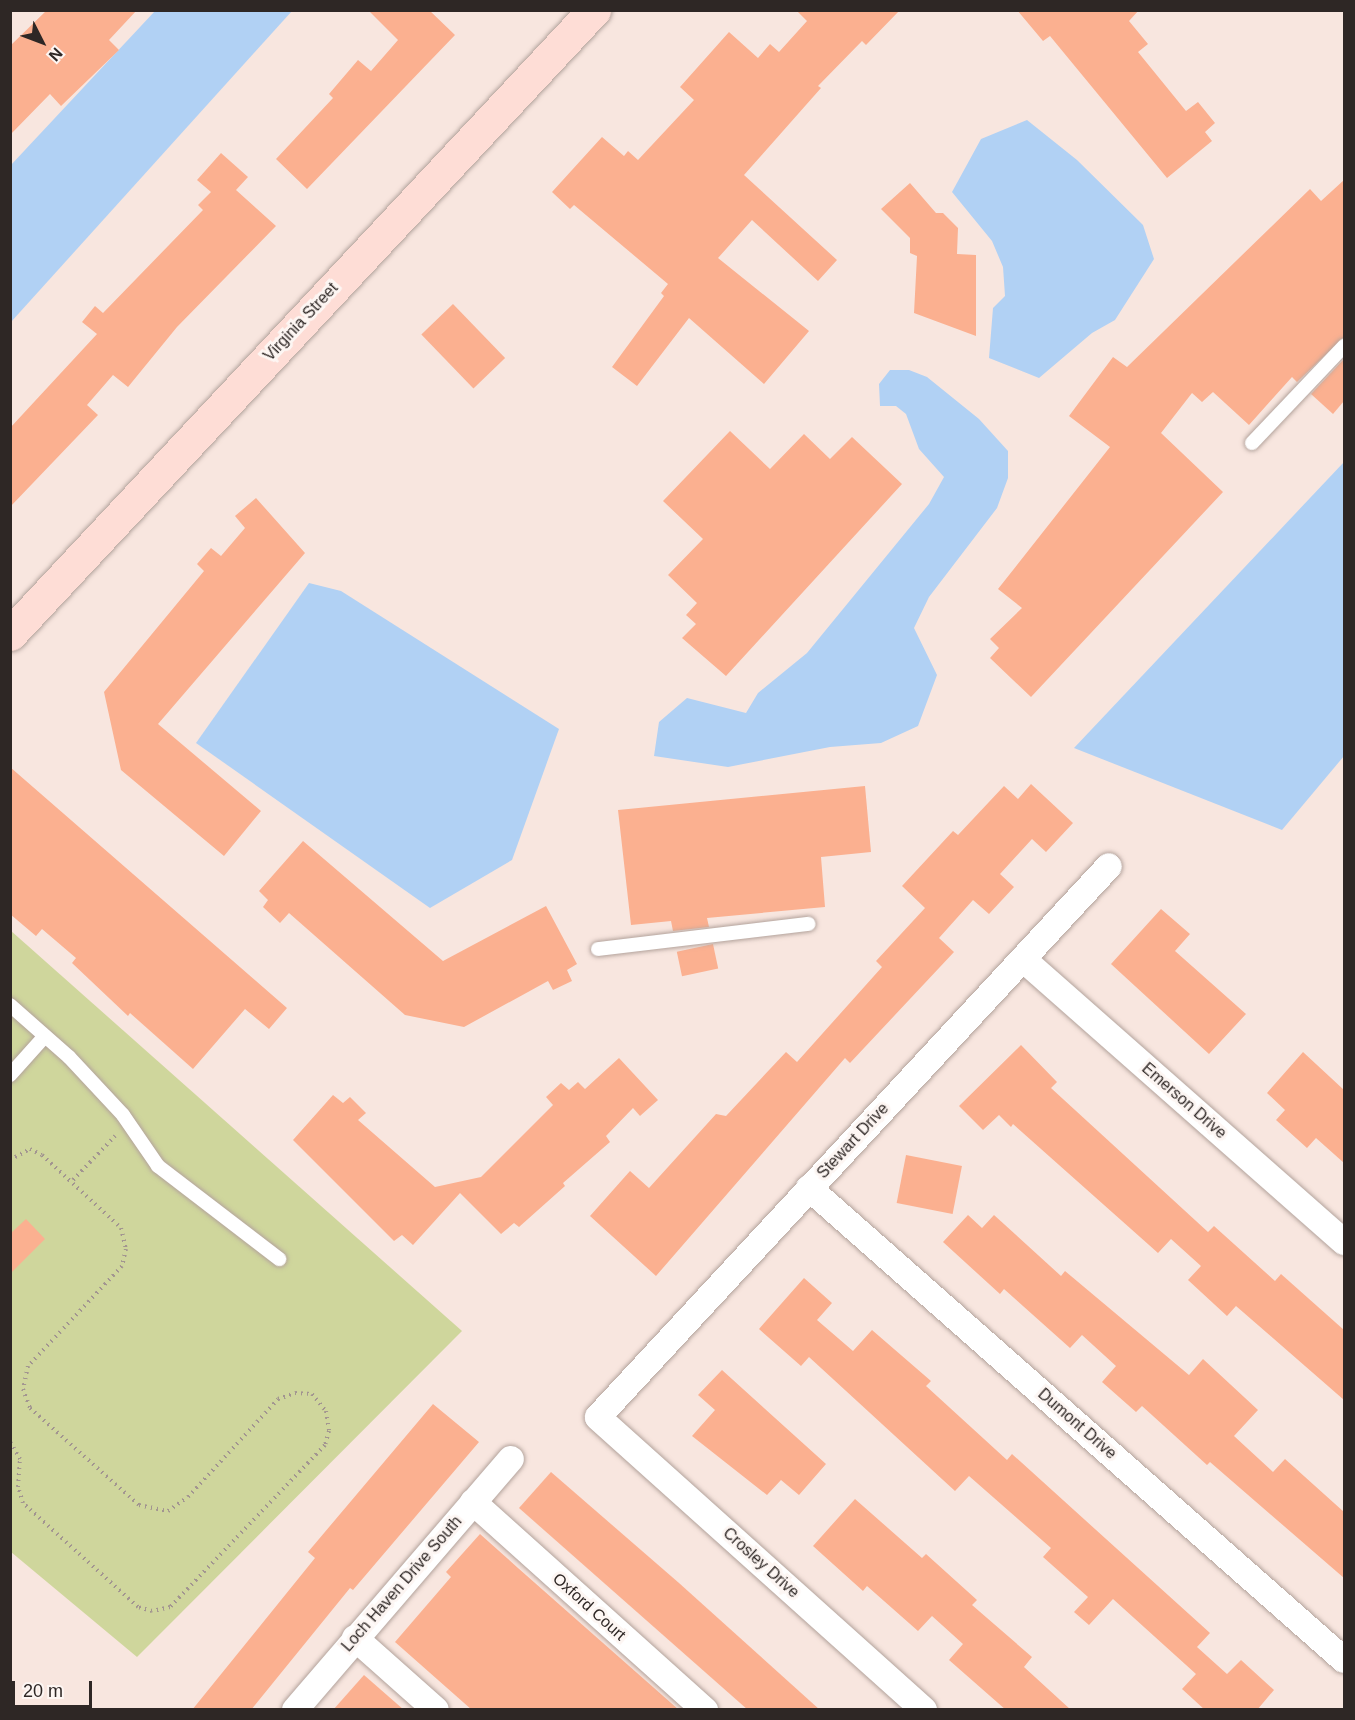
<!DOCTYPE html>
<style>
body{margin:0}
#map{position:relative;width:1355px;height:1720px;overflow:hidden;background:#f8e6df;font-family:Arial,sans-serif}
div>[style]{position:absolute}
.green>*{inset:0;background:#cfd69c}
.water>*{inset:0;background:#b1d1f4}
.building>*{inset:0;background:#fbb090;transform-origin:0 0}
.path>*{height:4px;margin-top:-2px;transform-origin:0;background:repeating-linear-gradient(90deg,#a29590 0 1.5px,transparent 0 6px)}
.roads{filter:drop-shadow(0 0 2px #b3a39c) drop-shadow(0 0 2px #b3a39c)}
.lane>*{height:14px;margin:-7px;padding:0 7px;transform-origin:7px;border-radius:7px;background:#fff}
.street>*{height:26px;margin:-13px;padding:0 13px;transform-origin:13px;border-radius:13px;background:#fff}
.secondary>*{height:33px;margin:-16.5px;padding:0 16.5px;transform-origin:16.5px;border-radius:16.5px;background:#feddd6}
span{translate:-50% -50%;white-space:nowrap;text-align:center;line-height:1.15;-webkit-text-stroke:6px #fdf6f3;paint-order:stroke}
.street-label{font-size:16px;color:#2e2725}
.frame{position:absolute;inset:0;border:12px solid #2e2725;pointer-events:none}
.north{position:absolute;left:12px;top:12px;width:60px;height:60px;-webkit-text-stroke:4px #fdf6f3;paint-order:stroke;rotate:132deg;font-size:16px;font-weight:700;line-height:24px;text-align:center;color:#2e2725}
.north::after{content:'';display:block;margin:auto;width:21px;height:27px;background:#2e2725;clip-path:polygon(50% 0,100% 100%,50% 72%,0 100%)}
.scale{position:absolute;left:12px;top:1681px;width:80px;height:27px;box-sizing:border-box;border:3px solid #2e2725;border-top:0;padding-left:8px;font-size:18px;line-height:21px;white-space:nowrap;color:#2e2725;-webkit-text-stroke:4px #fdf6f3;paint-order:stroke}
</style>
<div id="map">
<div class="green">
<div style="clip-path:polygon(10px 930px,462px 1331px,137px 1657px,11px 1552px)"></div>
</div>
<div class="water">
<div style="clip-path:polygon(155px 11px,292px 11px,11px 322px,10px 166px)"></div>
<div style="clip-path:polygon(1027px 120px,1077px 160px,1143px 225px,1154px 259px,1115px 320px,1092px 333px,1039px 378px,989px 358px,993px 308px,1005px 296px,1003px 267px,992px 241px,952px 192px,981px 139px)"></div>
<div style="clip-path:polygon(890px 370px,909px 370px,927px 377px,979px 419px,1008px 451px,1008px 478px,997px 508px,929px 597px,914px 628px,937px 675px,918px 726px,881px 743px,830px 747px,728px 767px,654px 756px,659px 722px,687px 698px,746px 713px,758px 693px,807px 653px,929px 504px,944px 477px,919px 449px,906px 414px,896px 406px,880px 406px,879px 384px)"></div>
<div style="clip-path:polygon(1344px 462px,1344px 756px,1282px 830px,1074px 748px)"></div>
<div style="clip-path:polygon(309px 583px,341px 591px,559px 729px,512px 860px,430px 908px,196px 743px)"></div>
</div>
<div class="building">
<div style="clip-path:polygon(47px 10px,137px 10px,109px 40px,119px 50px,61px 106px,50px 94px,10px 135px,10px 46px)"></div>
<div style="clip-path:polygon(368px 10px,429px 10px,455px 35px,307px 189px,276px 159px,333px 98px,329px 94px,358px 60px,371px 71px,398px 40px)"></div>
<div style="clip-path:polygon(796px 10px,900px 10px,866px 45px,862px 41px,818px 86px,821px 88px,744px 175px,837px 260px,818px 281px,752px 220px,718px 258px,809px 331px,764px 384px,689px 318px,637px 386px,612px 367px,664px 296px,661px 293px,668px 284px,574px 205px,570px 209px,552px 192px,602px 137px,624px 156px,628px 151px,638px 160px,694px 100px,680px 87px,729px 32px,758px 58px,770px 44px,779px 52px,807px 21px)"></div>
<div style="clip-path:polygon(1017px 10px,1139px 10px,1129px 21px,1148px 44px,1138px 52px,1186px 111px,1198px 102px,1215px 123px,1205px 132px,1212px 141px,1167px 178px,1050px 36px,1043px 41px)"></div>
<div style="clip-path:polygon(221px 153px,248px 177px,236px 190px,276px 226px,177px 327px,128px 387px,113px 375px,87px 405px,98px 415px,10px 507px,10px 428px,97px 334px,82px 322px,95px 306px,103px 313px,203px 210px,198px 205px,211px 192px,197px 180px)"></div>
<div style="clip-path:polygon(1344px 180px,1344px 337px,1297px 382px,1292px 377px,1249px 425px,1213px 392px,1202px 402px,1192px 393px,1161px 433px,1223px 492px,1031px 697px,990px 658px,999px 648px,990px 639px,1022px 608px,998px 589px,1110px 447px,1069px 416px,1113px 357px,1127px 367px,1310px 189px,1321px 201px)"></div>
<div style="clip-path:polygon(910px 183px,936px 213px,943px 213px,958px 228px,957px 254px,976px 255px,976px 336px,914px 313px,917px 256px,910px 253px,910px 238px,881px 209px)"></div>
<div style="left:453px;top:304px;width:75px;height:44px;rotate:46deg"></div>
<div style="clip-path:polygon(1344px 359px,1344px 401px,1333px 414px,1311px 394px)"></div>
<div style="clip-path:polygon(730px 431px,770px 469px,804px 434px,830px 459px,852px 437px,902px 484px,726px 676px,682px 638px,696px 624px,686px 615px,697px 603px,668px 575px,703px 539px,663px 501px)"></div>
<div style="clip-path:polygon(256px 498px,305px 553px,158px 724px,261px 811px,224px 856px,121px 770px,104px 692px,204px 571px,197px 564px,211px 548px,221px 556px,245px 528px,235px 516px)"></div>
<div style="clip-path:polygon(10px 767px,287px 1008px,269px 1029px,245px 1009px,193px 1069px,130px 1013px,128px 1016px,72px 963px,76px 958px,42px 929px,36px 936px,10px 914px)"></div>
<div style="clip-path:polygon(1031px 784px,1073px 823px,1046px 852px,1032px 839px,1000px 874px,1014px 887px,989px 914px,973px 900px,939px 938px,954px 952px,850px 1063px,845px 1058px,656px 1276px,590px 1216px,630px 1171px,649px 1188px,716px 1114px,726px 1116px,786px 1052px,797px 1062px,882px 967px,876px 961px,925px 908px,902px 886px,953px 831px,958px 835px,1004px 786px,1018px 799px)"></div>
<div style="clip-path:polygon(865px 786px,871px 852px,821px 857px,825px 907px,707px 918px,709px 927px,673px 931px,671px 921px,631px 925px,618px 810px)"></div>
<div style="clip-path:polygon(303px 841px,443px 961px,546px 906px,577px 964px,567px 970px,572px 981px,553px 990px,548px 981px,464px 1027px,405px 1015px,289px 913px,280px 923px,263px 907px,268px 900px,259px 891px)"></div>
<div style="clip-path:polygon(1161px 909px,1190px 934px,1175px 951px,1246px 1014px,1209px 1054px,1111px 964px)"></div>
<div style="left:713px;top:944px;width:25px;height:37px;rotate:78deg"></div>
<div style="clip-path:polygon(1021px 1045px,1057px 1082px,1051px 1088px,1208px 1232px,1214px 1226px,1275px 1281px,1281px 1274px,1344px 1330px,1344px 1400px,1236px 1306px,1227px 1316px,1188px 1280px,1201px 1266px,1171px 1239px,1158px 1253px,1013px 1124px,1011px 1127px,999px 1115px,983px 1130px,959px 1106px)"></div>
<div style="clip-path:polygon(1303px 1052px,1344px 1090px,1344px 1163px,1316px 1138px,1307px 1148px,1276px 1120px,1285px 1110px,1267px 1093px)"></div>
<div style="clip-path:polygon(619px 1058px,658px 1100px,640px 1116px,633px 1108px,606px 1136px,610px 1142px,563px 1183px,565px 1186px,519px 1227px,514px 1223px,501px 1234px,460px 1193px,413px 1245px,402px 1235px,394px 1241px,293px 1140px,333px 1095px,343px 1103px,350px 1097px,366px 1113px,358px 1120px,435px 1187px,481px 1177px,553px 1105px,546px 1097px,561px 1083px,569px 1090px,578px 1082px,585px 1089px)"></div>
<div style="left:906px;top:1155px;width:57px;height:49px;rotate:11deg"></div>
<div style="clip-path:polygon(968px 1215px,982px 1228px,994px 1215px,1061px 1276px,1065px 1271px,1189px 1375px,1203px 1359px,1258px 1410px,1234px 1436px,1273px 1472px,1285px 1459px,1344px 1512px,1344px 1578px,1210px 1462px,1207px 1465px,1142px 1406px,1136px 1412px,1102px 1382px,1116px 1366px,1082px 1335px,1070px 1348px,1004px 1289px,1000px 1294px,943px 1242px)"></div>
<div style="clip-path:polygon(26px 1219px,45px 1239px,10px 1274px,10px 1234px)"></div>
<div style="clip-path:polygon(804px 1278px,832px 1303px,817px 1320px,853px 1351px,872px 1330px,931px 1381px,926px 1386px,1007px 1460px,1012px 1454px,1210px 1633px,1197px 1647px,1227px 1674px,1241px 1660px,1274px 1690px,1257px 1710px,1205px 1710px,1182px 1689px,1196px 1674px,1113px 1599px,1089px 1625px,1074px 1612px,1088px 1597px,1043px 1557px,1051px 1548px,969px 1476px,955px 1491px,809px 1357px,801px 1366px,759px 1329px)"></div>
<div style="clip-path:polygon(722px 1370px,826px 1464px,799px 1495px,781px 1480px,767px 1495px,692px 1436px,715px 1410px,698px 1395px)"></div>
<div style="clip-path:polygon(433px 1404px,479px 1442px,353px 1590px,350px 1588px,251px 1710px,192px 1710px,315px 1558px,308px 1552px)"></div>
<div style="clip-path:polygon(551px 1472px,679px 1583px,820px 1710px,748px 1710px,519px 1508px)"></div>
<div style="clip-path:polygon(855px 1499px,922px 1558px,926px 1554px,977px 1600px,972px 1605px,1032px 1657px,1024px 1667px,1071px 1710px,1006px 1710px,949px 1660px,963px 1644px,932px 1616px,918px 1631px,867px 1586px,863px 1591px,813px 1546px)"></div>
<div style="clip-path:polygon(480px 1534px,518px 1568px,679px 1710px,472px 1710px,395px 1642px,451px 1577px,446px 1572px)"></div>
<div style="clip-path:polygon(364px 1675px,404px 1710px,333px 1710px)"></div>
</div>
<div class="path">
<div style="left:10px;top:1160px;width:23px;rotate:-29deg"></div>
<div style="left:30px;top:1149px;width:13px;rotate:27deg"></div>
<div style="left:42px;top:1155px;width:108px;rotate:42.7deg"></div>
<div style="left:121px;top:1228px;width:22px;rotate:77deg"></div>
<div style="left:126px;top:1249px;width:17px;rotate:103deg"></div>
<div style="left:122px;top:1266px;width:137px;rotate:133.2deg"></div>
<div style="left:28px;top:1366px;width:24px;rotate:102deg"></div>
<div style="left:23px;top:1389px;width:20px;rotate:70deg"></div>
<div style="left:30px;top:1408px;width:146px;rotate:41.7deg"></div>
<div style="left:139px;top:1505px;width:30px;rotate:12deg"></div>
<div style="left:168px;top:1511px;width:24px;rotate:-35deg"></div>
<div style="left:188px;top:1497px;width:133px;rotate:-47.4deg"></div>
<div style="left:278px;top:1399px;width:18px;rotate:-19deg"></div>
<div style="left:295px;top:1393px;width:17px;rotate:3deg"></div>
<div style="left:312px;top:1394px;width:22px;rotate:51deg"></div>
<div style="left:326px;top:1411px;width:20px;rotate:81deg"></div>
<div style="left:329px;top:1431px;width:15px;rotate:106deg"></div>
<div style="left:325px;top:1445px;width:224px;rotate:133.7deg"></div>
<div style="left:170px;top:1607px;width:18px;rotate:167deg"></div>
<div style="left:152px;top:1611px;width:15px;rotate:-164deg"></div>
<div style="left:138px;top:1607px;width:155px;rotate:-137.9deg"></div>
<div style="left:23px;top:1503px;width:17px;rotate:-107deg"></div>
<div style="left:18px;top:1487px;width:28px;rotate:-86deg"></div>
<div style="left:20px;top:1459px;width:20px;rotate:-120deg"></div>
<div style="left:73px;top:1180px;width:61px;rotate:-46.3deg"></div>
</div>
<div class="roads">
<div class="lane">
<div style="left:1252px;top:443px;width:134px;rotate:-46.5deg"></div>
<div style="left:598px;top:949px;width:212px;rotate:-6.8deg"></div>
<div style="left:10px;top:1005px;width:79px;rotate:41.4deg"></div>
<div style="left:69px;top:1057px;width:79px;rotate:47deg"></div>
<div style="left:123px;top:1115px;width:62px;rotate:55.5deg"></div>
<div style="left:158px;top:1166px;width:153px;rotate:37.5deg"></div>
<div style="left:10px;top:1075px;width:52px;rotate:-48.1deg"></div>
</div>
<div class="street">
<div style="left:1023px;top:959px;width:428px;rotate:41.4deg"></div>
<div style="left:809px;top:1188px;width:713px;rotate:41.42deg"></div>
<div style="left:473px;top:1502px;width:312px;rotate:41.9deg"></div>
<div style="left:355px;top:1638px;width:108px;rotate:41.6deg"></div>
<div style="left:295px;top:1710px;width:331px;rotate:-49.3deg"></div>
<div style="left:924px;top:1710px;width:438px;rotate:-138.1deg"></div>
<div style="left:598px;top:1417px;width:751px;rotate:-47.16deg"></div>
</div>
<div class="secondary">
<div style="left:10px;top:634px;width:855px;rotate:-46.9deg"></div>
</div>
</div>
<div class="street-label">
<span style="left:301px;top:322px;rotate:-47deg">Virginia Street</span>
<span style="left:1184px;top:1101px;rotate:41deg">Emerson Drive</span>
<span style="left:853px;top:1141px;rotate:-47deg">Stewart Drive</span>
<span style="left:1077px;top:1424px;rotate:41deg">Dumont Drive</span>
<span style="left:761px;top:1563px;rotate:42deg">Crosley Drive</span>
<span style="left:402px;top:1584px;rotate:-49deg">Loch Haven Drive South</span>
<span style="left:589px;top:1607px;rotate:42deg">Oxford Court</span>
</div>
<div class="frame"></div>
<div class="north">N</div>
<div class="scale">20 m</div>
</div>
